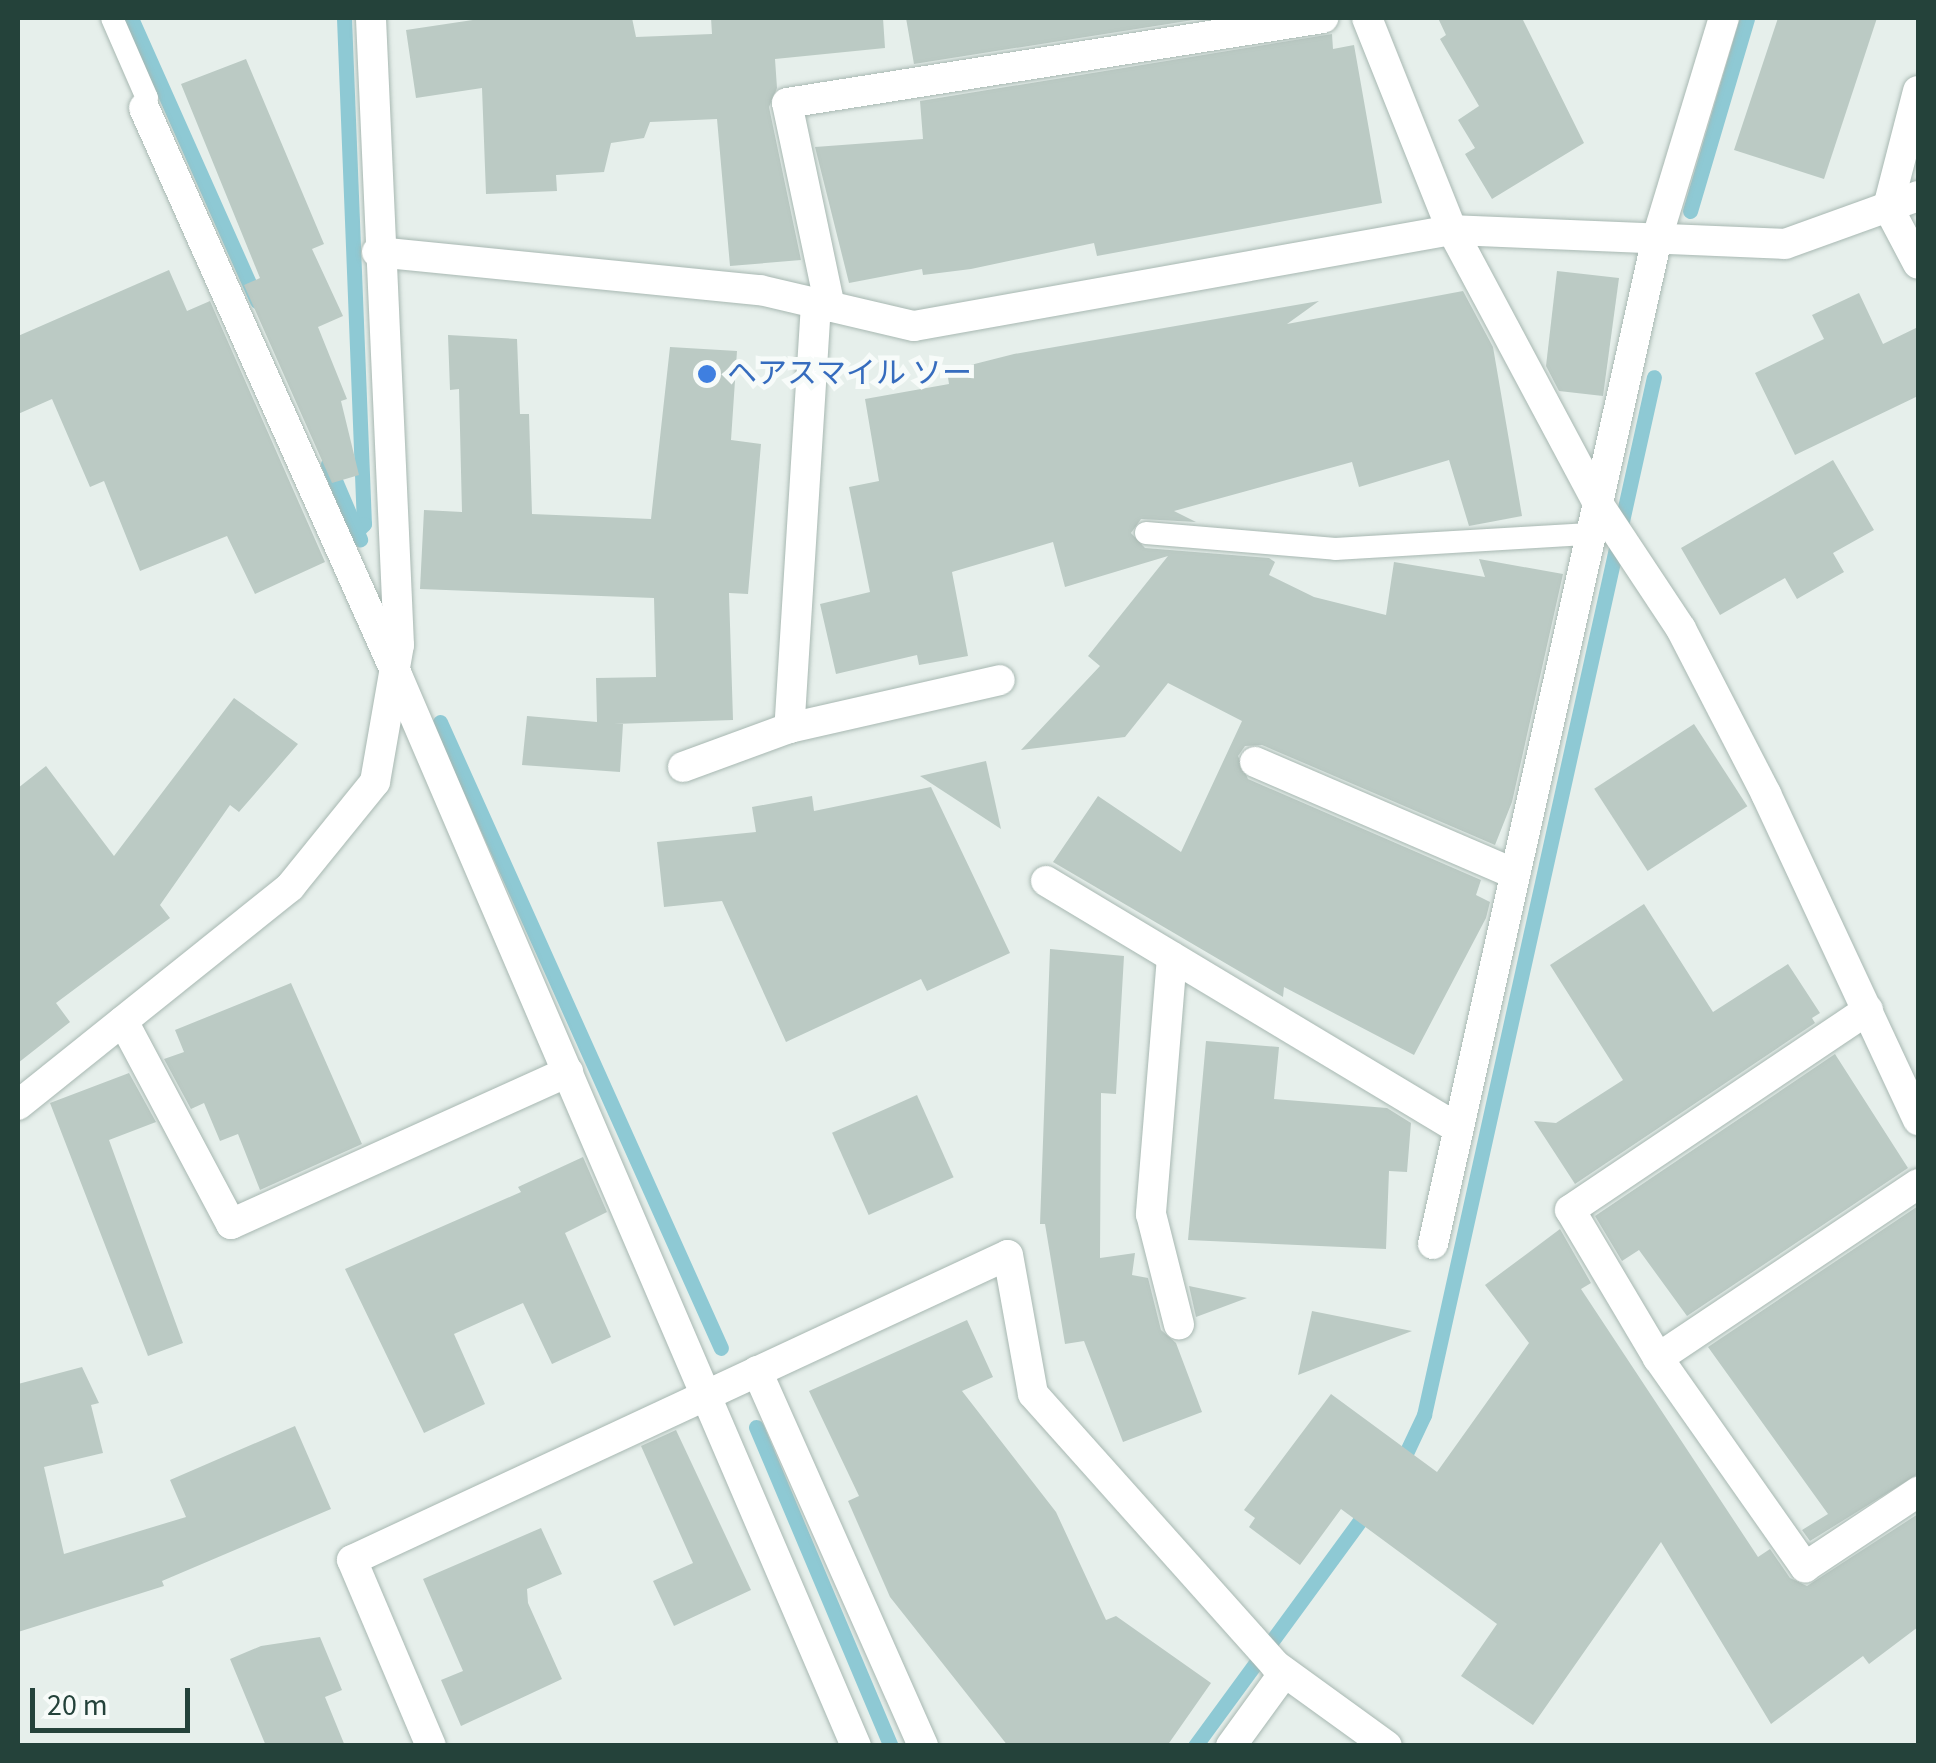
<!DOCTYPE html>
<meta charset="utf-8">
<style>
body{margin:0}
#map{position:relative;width:1936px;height:1763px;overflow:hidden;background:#e6efeb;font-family:"Source Sans 3","Noto Sans JP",sans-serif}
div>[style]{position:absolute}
.stream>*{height:15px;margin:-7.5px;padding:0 7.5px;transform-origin:7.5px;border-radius:7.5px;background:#8ec9d4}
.building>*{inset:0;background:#bbcac4;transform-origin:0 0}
.roads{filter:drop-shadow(0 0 2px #a8b8b2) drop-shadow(0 0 2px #a8b8b2)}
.lane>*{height:22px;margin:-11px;padding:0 11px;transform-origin:11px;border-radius:11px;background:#fff}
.street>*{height:30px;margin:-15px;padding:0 15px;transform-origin:15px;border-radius:15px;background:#fff}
.dots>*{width:28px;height:28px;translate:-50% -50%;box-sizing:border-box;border:5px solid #f7fbf9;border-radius:50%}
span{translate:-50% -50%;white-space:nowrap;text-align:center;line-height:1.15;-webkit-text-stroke:10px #f7fbf9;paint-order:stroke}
.shop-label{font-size:30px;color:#366cbe}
.left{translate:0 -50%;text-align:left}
.frame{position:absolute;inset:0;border:20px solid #24423a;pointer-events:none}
.scale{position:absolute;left:30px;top:1688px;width:160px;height:45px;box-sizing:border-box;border:5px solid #24423a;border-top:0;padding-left:12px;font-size:30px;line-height:35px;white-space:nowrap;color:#24423a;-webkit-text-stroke:8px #f7fbf9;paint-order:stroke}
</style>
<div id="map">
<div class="stream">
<div style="left:131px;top:18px;width:310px;rotate:66deg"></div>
<div style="left:344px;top:18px;width:506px;rotate:87.74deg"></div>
<div style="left:364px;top:524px;width:10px;rotate:135deg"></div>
<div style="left:1690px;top:211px;width:201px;rotate:-73.5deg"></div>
<div style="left:328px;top:464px;width:82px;rotate:66.9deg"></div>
<div style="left:440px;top:722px;width:686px;rotate:65.83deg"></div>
<div style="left:756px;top:1427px;width:346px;rotate:67.1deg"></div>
<div style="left:1399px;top:1468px;width:59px;rotate:-64.7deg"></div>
<div style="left:1424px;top:1415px;width:1063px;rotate:-77.51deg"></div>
<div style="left:1195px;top:1746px;width:296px;rotate:-53.8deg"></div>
</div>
<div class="building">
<div style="clip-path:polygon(486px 18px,632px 18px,636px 37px,712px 34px,711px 18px,883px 18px,885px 48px,775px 59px,777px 88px,769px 107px,801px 260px,730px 266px,717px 119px,650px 122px,644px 138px,611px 143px,604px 172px,556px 175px,557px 191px,486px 194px,482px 88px,416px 98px,406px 30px)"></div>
<div style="clip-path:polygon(906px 18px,1206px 18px,914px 64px)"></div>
<div style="clip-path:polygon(1438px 18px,1522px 18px,1584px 143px,1492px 199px,1465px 154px,1475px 148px,1458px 120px,1479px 106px,1440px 39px,1446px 35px)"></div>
<div style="clip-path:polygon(1778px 18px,1877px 18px,1824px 179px,1734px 150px)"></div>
<div style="clip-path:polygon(1332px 34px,1333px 49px,1354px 45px,1382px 203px,1097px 256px,1094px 243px,971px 269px,923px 275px,922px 269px,849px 283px,815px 147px,923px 139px,920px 101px)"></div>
<div style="clip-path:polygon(246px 59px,324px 244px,312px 249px,343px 316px,318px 327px,347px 399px,341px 401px,359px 475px,332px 483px,244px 285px,260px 278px,181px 84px)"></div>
<div style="clip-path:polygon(169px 270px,187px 311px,210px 301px,325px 562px,255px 594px,227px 536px,140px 571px,104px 481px,90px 487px,52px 399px,18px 414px,18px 336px)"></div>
<div style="clip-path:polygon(1557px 271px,1619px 278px,1603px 396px,1559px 391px,1546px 366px)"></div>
<div style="clip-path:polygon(1463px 291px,1493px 347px,1522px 516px,1469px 526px,1449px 460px,1359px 487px,1352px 462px,1174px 511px,1196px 522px,1141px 519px,1131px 533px,1145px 548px,1269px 558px,1275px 562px,1269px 575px,1314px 597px,1386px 615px,1394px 562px,1485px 577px,1479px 559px,1563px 574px,1512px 802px,1495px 845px,1262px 745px,1245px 746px,1238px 756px,1248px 779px,1481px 880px,1476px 895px,1490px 902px,1486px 918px,1414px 1055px,1284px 987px,1283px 997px,1053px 862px,1098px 796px,1181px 852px,1242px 721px,1168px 683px,1125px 737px,1021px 750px,1100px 666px,1088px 656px,1168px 556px,1065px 587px,1053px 542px,952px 572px,968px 656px,919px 665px,917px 655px,836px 674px,820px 604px,870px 592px,849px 487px,879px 481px,865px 399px,949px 384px,947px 371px,1014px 354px,1319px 301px,1287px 324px)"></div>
<div style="clip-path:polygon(1859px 293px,1883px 344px,1918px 327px,1918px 396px,1795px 455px,1755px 373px,1824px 339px,1812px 315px)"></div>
<div style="clip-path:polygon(448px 335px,517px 339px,520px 414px,529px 414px,532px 514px,651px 519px,670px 347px,737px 351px,731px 440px,761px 444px,748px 594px,729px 593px,733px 720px,614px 724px,623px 724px,620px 772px,522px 765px,527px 716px,597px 722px,596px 678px,656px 677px,654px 598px,420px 589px,424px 510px,462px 512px,459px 389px,450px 390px)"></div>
<div style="clip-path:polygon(1833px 460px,1874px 530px,1833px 553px,1844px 572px,1797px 599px,1785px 578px,1720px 615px,1681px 548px)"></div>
<div style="clip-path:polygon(234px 698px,298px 744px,239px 812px,230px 805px,160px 905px,170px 918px,56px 1003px,70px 1022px,18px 1063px,18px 788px,46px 766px,114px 856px)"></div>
<div style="left:1694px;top:724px;width:98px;height:119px;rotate:57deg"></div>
<div style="clip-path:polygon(986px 761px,1001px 829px,920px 776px)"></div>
<div style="clip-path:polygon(931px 787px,1010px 953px,927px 991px,921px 979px,786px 1042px,722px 901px,664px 907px,657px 842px,756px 832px,752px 807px,812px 796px,814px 811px)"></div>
<div style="clip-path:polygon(1644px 904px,1713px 1012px,1788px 964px,1820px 1013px,1812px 1018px,1815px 1023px,1575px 1184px,1534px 1121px,1556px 1123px,1623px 1080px,1550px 965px)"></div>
<div style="clip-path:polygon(1050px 949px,1124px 956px,1116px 1094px,1101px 1093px,1100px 1258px,1135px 1253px,1132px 1275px,1148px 1278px,1161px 1330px,1176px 1343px,1202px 1412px,1123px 1442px,1084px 1341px,1065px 1344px,1045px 1224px,1040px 1224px)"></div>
<div style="clip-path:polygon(291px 983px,362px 1144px,260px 1190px,238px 1134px,220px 1141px,204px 1103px,191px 1109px,164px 1059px,184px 1052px,175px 1030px)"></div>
<div style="clip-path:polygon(1206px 1041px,1279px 1047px,1274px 1099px,1387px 1108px,1411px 1123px,1407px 1172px,1389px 1171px,1386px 1249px,1188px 1240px)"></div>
<div style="clip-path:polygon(1835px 1054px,1908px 1168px,1687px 1316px,1639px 1250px,1622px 1261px,1595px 1216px)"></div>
<div style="clip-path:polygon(129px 1073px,156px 1122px,109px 1140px,183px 1343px,148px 1356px,50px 1103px)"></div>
<div style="left:917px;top:1095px;width:90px;height:93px;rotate:66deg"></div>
<div style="clip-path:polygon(583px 1157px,607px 1212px,565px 1233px,611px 1337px,552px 1364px,523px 1303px,454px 1334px,485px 1404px,424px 1433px,345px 1269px,521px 1192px,518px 1187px)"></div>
<div style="clip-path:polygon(1918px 1206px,1918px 1474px,1810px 1541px,1802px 1530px,1828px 1514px,1708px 1347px)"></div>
<div style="clip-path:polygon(1560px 1229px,1591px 1283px,1581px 1289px,1758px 1557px,1770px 1549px,1790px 1578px,1807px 1586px,1918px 1514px,1918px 1627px,1869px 1664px,1863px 1656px,1771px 1724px,1661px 1542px,1533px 1725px,1461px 1676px,1497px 1624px,1341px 1509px,1300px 1565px,1249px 1527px,1255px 1518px,1244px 1510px,1331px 1394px,1437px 1472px,1529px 1343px,1485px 1285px)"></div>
<div style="clip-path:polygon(1189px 1286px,1247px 1298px,1196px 1317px)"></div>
<div style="clip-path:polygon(1312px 1311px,1412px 1331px,1298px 1375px)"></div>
<div style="clip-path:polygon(967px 1320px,993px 1377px,962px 1391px,1056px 1512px,1106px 1620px,1116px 1616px,1211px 1683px,1167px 1746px,1008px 1746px,890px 1597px,848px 1501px,859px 1496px,809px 1391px)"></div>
<div style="clip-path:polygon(82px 1367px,99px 1403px,91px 1405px,103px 1453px,44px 1467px,64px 1554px,186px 1517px,170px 1480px,295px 1426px,331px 1509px,162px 1581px,164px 1586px,18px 1632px,18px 1384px)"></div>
<div style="clip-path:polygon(676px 1430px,751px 1590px,674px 1626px,653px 1581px,693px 1563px,641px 1446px)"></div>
<div style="clip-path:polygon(541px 1528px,562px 1574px,527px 1589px,528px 1603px,562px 1679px,461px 1726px,441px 1680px,463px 1671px,423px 1579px)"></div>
<div style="clip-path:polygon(320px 1637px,342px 1690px,325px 1697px,345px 1746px,266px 1746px,230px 1659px,261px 1646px)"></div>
</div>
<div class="roads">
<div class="lane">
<div style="left:112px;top:18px;width:87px;rotate:66.4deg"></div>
<div style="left:147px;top:98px;width:10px;rotate:107deg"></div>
<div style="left:1146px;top:533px;width:190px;rotate:4.8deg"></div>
<div style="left:1335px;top:549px;width:255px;rotate:-3.4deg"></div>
</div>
<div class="street">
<div style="left:1367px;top:18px;width:228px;rotate:68.2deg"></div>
<div style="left:1452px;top:230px;width:308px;rotate:61.9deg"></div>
<div style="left:1597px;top:502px;width:152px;rotate:56.5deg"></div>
<div style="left:1681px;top:629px;width:186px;rotate:62.7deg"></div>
<div style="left:1766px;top:794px;width:360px;rotate:65deg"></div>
<div style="left:1918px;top:91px;width:120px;rotate:104.5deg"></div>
<div style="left:1888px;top:207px;width:64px;rotate:62.2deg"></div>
<div style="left:144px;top:108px;width:621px;rotate:65.95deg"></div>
<div style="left:397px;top:675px;width:1165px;rotate:66.8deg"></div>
<div style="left:377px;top:252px;width:385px;rotate:5.7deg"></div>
<div style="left:760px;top:290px;width:158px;rotate:13.2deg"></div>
<div style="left:914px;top:326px;width:546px;rotate:-10.12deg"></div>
<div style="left:1452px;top:230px;width:333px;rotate:2.4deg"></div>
<div style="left:1785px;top:244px;width:141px;rotate:-19.8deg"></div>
<div style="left:816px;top:304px;width:425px;rotate:93.6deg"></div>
<div style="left:789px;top:728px;width:216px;rotate:-12.8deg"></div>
<div style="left:830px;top:307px;width:208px;rotate:-101.9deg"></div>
<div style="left:787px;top:103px;width:543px;rotate:-9.01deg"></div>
<div style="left:1255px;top:762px;width:283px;rotate:23.3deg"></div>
<div style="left:683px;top:767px;width:113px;rotate:-20.2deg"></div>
<div style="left:1046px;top:881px;width:481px;rotate:31deg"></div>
<div style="left:1172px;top:957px;width:258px;rotate:94.7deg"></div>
<div style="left:1151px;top:1214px;width:114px;rotate:75.8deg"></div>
<div style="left:123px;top:1021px;width:230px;rotate:62deg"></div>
<div style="left:231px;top:1224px;width:370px;rotate:-24.3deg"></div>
<div style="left:18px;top:1105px;width:349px;rotate:-38.7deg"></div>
<div style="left:290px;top:887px;width:135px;rotate:-51deg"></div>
<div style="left:375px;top:782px;width:139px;rotate:-80.1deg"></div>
<div style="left:399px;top:645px;width:628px;rotate:-92.56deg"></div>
<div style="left:1918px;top:1184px;width:313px;rotate:146.2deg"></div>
<div style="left:1658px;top:1358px;width:256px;rotate:54.9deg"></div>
<div style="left:1805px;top:1567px;width:136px;rotate:-33.6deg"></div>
<div style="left:1433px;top:1244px;width:1031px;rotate:-77.45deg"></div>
<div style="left:1657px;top:238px;width:230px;rotate:-73.1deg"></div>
<div style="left:1658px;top:1358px;width:172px;rotate:-120.7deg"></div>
<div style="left:1570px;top:1210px;width:359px;rotate:-33.9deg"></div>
<div style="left:757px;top:1371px;width:410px;rotate:66.1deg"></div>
<div style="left:431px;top:1746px;width:202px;rotate:-113deg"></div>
<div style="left:352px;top:1560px;width:723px;rotate:-24.94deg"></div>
<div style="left:1008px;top:1255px;width:141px;rotate:79.8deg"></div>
<div style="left:1033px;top:1394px;width:363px;rotate:48.2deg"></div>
<div style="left:1275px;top:1665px;width:138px;rotate:35.9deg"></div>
<div style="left:1231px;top:1746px;width:90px;rotate:-54deg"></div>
</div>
</div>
<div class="dots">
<div style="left:707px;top:374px;background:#3f7fe0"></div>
</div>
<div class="shop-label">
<span class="left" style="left:727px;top:374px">ヘアスマイル ソー</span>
</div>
<div class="frame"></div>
<div class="scale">20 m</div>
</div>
